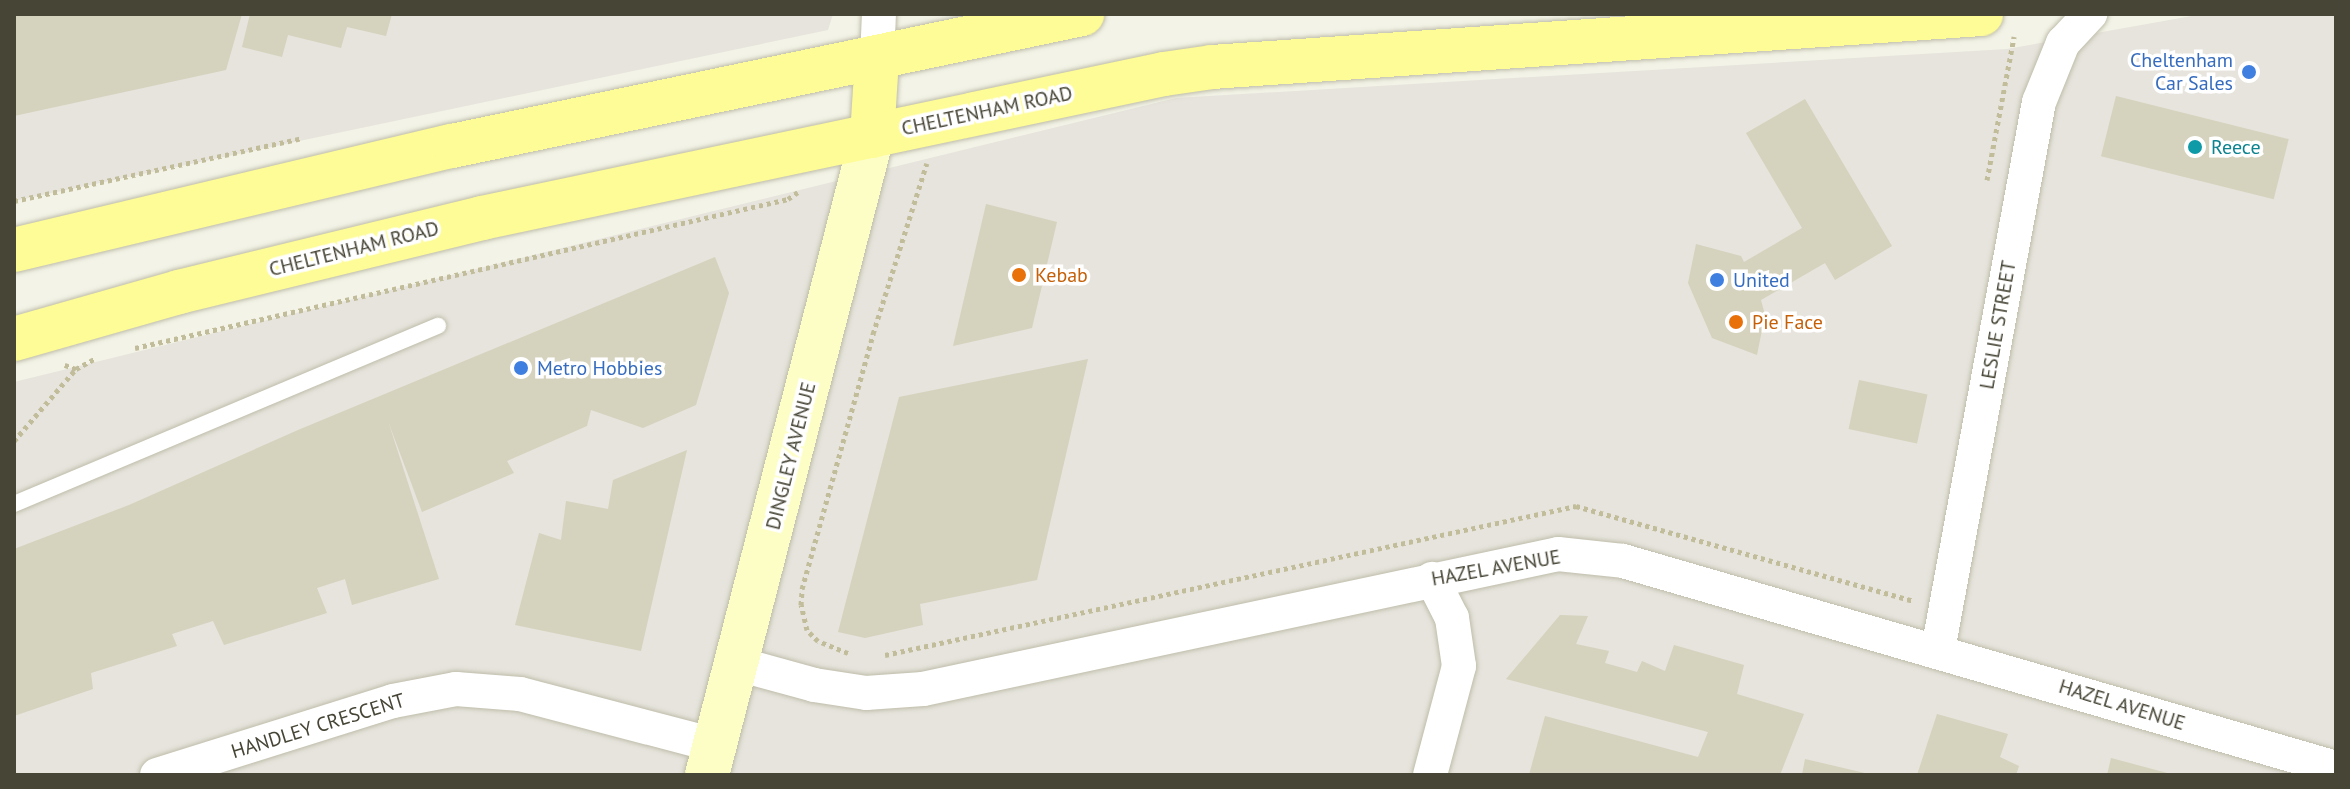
<!DOCTYPE html>
<style>
body{margin:0}
#map{position:relative;width:2350px;height:789px;overflow:hidden;background:#f3f3e7;font-family:"PT Sans",sans-serif}
div>[style]{position:absolute}
.industrial>*{inset:0;background:#e6e4dc}
.building>*{inset:0;background:#d5d2bd;transform-origin:0 0}
.path>*{height:5px;margin-top:-2.5px;transform-origin:0;background:repeating-linear-gradient(90deg,#c1bd9b 0 4px,transparent 0 8px)}
.roads{filter:drop-shadow(0 0 2px #bfbdaa) drop-shadow(0 0 2px #bfbdaa)}
.lane>*{height:16px;margin:-8px;padding:0 8px;transform-origin:8px;border-radius:8px;background:#fff}
.street>*{height:34px;margin:-17px;padding:0 17px;transform-origin:17px;border-radius:17px;background:#fff}
.secondary>*{height:44px;margin:-22px;padding:0 22px;transform-origin:22px;border-radius:22px;background:#fdfec6}
.primary>*{height:44px;margin:-22px;padding:0 22px;transform-origin:22px;border-radius:22px;background:#fefc96}
.dots>*{width:22px;height:22px;translate:-50% -50%;box-sizing:border-box;border:4px solid #fff;border-radius:50%}
span{translate:-50% -50%;white-space:nowrap;text-align:center;line-height:1.15;-webkit-text-stroke:7px #fff;paint-order:stroke}
.shop-label{font-size:20px;color:#366cbe}
.right{translate:-100% -50%;text-align:right}
.left{translate:0 -50%;text-align:left}
.street-label{font-size:20px;color:#474536}
.culture-label{font-size:20px;color:#0d838f}
.food-label{font-size:20px;color:#c56008}
.frame{position:absolute;inset:0;border:16px solid #474536;pointer-events:none}
</style>
<div id="map">
<div class="industrial">
<div style="clip-path:polygon(14px 14px,833px 14px,828px 30px,14px 201px)"></div>
<div style="clip-path:polygon(2203px 14px,2336px 14px,2336px 775px,14px 775px,14px 382px,1176px 98px,2007px 49px)"></div>
</div>
<div class="building">
<div style="clip-path:polygon(14px 14px,242px 14px,226px 70px,14px 116px)"></div>
<div style="clip-path:polygon(250px 14px,392px 14px,386px 36px,347px 27px,341px 48px,288px 35px,282px 57px,242px 47px)"></div>
<div style="left:2116px;top:96px;width:178px;height:62px;rotate:14deg"></div>
<div style="clip-path:polygon(1805px 99px,1892px 246px,1835px 280px,1825px 263px,1761px 300px,1765px 315px,1757px 355px,1712px 338px,1688px 283px,1696px 244px,1741px 256px,1744px 262px,1802px 228px,1746px 133px)"></div>
<div style="clip-path:polygon(986px 204px,1057px 222px,1032px 328px,953px 346px)"></div>
<div style="clip-path:polygon(715px 257px,729px 293px,696px 405px,643px 428px,591px 410px,587px 426px,507px 461px,514px 473px,422px 512px,388px 421px,439px 579px,352px 605px,345px 579px,317px 588px,327px 613px,224px 645px,213px 621px,172px 634px,177px 646px,91px 673px,93px 689px,14px 716px,14px 549px,129px 505px,298px 430px)"></div>
<div style="clip-path:polygon(1088px 359px,1037px 580px,920px 604px,923px 625px,865px 638px,838px 632px,899px 397px)"></div>
<div style="left:1859px;top:380px;width:70px;height:50px;rotate:12deg"></div>
<div style="clip-path:polygon(687px 450px,641px 651px,515px 625px,539px 533px,561px 540px,566px 501px,608px 509px,613px 480px)"></div>
<div style="clip-path:polygon(1560px 615px,1588px 616px,1576px 644px,1609px 651px,1605px 663px,1637px 672px,1642px 661px,1665px 671px,1674px 645px,1744px 665px,1737px 694px,1804px 714px,1780px 775px,1529px 775px,1545px 716px,1698px 757px,1708px 732px,1506px 679px)"></div>
<div style="clip-path:polygon(1937px 714px,2008px 734px,2000px 757px,2019px 766px,2016px 775px,1917px 775px)"></div>
<div style="clip-path:polygon(2111px 758px,2171px 774px,2171px 775px,2107px 775px)"></div>
<div style="clip-path:polygon(1805px 759px,1869px 774px,1869px 775px,1802px 775px)"></div>
</div>
<div class="path">
<div style="left:1987px;top:180px;width:146px;rotate:-79.3deg"></div>
<div style="left:14px;top:201px;width:295px;rotate:-12.3deg"></div>
<div style="left:135px;top:348px;width:670px;rotate:-12.85deg"></div>
<div style="left:788px;top:199px;width:12px;rotate:-35deg"></div>
<div style="left:76px;top:369px;width:21px;rotate:-29deg"></div>
<div style="left:14px;top:441px;width:95px;rotate:-49.3deg"></div>
<div style="left:76px;top:369px;width:12px;rotate:-160deg"></div>
<div style="left:848px;top:653px;width:32px;rotate:-158deg"></div>
<div style="left:818px;top:641px;width:16px;rotate:-135deg"></div>
<div style="left:807px;top:630px;width:26px;rotate:-103deg"></div>
<div style="left:801px;top:605px;width:16px;rotate:-86deg"></div>
<div style="left:802px;top:589px;width:265px;rotate:-74.4deg"></div>
<div style="left:873px;top:334px;width:179px;rotate:-72.5deg"></div>
<div style="left:885px;top:655px;width:707px;rotate:-12.17deg"></div>
<div style="left:1576px;top:506px;width:351px;rotate:15.7deg"></div>
</div>
<div class="roads">
<div class="lane">
<div style="left:14px;top:504px;width:460px;rotate:-22.8deg"></div>
</div>
<div class="street">
<div style="left:877px;top:59px;width:45px;rotate:-87.5deg"></div>
<div style="left:1938px;top:650px;width:557px;rotate:-79.56deg"></div>
<div style="left:2039px;top:102px;width:64px;rotate:-67.9deg"></div>
<div style="left:2063px;top:43px;width:40px;rotate:-47deg"></div>
<div style="left:738px;top:664px;width:79px;rotate:15.4deg"></div>
<div style="left:814px;top:685px;width:53px;rotate:8.7deg"></div>
<div style="left:866px;top:693px;width:57px;rotate:-4deg"></div>
<div style="left:923px;top:689px;width:649px;rotate:-12deg"></div>
<div style="left:1558px;top:554px;width:65px;rotate:6.1deg"></div>
<div style="left:1623px;top:561px;width:742px;rotate:16.19deg"></div>
<div style="left:157px;top:775px;width:247px;rotate:-17.4deg"></div>
<div style="left:393px;top:701px;width:64px;rotate:-10.8deg"></div>
<div style="left:456px;top:689px;width:64px;rotate:4.5deg"></div>
<div style="left:520px;top:694px;width:202px;rotate:14.7deg"></div>
<div style="left:1430px;top:775px;width:113px;rotate:-75.1deg"></div>
<div style="left:1459px;top:666px;width:49px;rotate:-98.3deg"></div>
<div style="left:1452px;top:618px;width:44px;rotate:-117.1deg"></div>
</div>
<div class="secondary">
<div style="left:707px;top:775px;width:660px;rotate:-75.52deg"></div>
</div>
<div class="primary">
<div style="left:872px;top:136px;width:77px;rotate:-86.3deg"></div>
<div style="left:14px;top:250px;width:450px;rotate:-13.4deg"></div>
<div style="left:452px;top:146px;width:644px;rotate:-11.83deg"></div>
<div style="left:14px;top:339px;width:172px;rotate:-15.9deg"></div>
<div style="left:179px;top:292px;width:312px;rotate:-13.7deg"></div>
<div style="left:482px;top:218px;width:697px;rotate:-11.92deg"></div>
<div style="left:1164px;top:74px;width:49px;rotate:-8.3deg"></div>
<div style="left:1212px;top:67px;width:771px;rotate:-3.94deg"></div>
</div>
</div>
<div class="dots">
<div style="left:2249px;top:72px;background:#3f7fe0"></div>
<div style="left:2195px;top:147px;background:#0f9aa8"></div>
<div style="left:1019px;top:275px;background:#e8710a"></div>
<div style="left:1717px;top:280px;background:#3f7fe0"></div>
<div style="left:1736px;top:322px;background:#e8710a"></div>
<div style="left:521px;top:368px;background:#3f7fe0"></div>
</div>
<div class="shop-label">
<span class="right" style="left:2233px;top:72px">Cheltenham<br>Car Sales</span>
<span class="left" style="left:1733px;top:280px">United</span>
<span class="left" style="left:537px;top:368px">Metro Hobbies</span>
</div>
<div class="street-label">
<span style="left:987px;top:111px;rotate:-12deg">CHELTENHAM ROAD</span>
<span style="left:354px;top:249px;rotate:-14deg">CHELTENHAM ROAD</span>
<span style="left:1998px;top:325px;rotate:-80deg">LESLIE STREET</span>
<span style="left:791px;top:456px;rotate:-76deg">DINGLEY AVENUE</span>
<span style="left:1496px;top:568px;rotate:-10deg">HAZEL AVENUE</span>
<span style="left:2122px;top:705px;rotate:17deg">HAZEL AVENUE</span>
<span style="left:318px;top:726px;rotate:-17deg">HANDLEY CRESCENT</span>
</div>
<div class="culture-label">
<span class="left" style="left:2211px;top:147px">Reece</span>
</div>
<div class="food-label">
<span class="left" style="left:1035px;top:275px">Kebab</span>
<span class="left" style="left:1752px;top:322px">Pie Face</span>
</div>
<div class="frame"></div>
</div>
